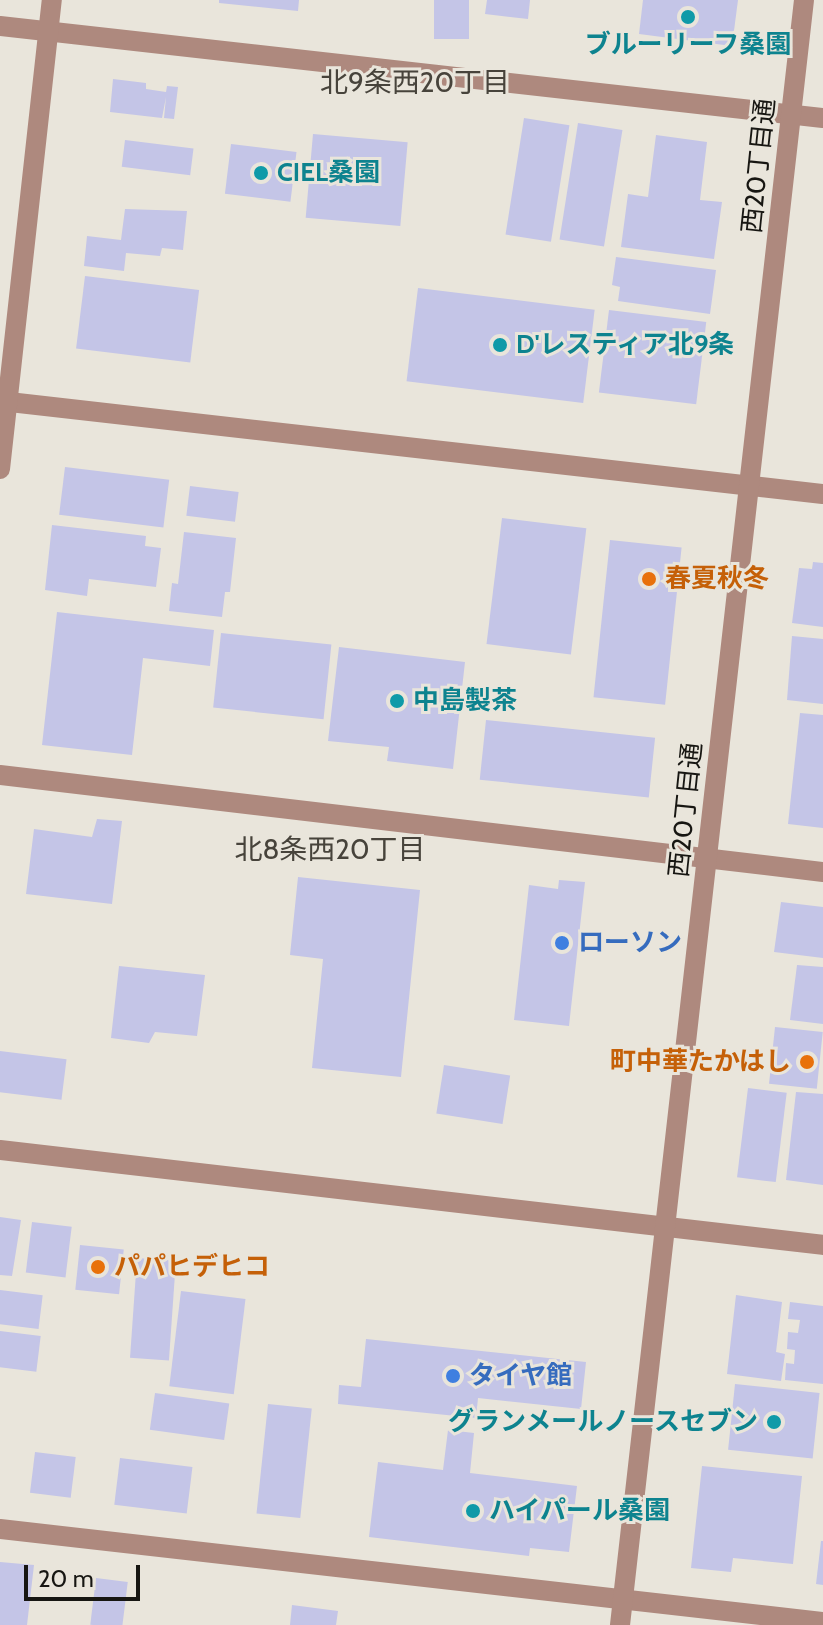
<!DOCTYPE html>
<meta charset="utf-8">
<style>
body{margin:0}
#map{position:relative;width:823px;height:1625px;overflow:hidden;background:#e9e5db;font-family:Cabin,"Noto Sans JP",sans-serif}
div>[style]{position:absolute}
.building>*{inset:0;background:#c4c5e7;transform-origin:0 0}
.minor>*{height:20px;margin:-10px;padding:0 10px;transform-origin:10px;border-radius:10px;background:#ae897e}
.tertiary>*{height:20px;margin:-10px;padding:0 10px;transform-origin:10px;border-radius:10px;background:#ae897e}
.dots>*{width:22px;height:22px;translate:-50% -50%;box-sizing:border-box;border:4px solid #e9e5db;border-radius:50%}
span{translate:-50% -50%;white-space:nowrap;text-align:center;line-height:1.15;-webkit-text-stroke:6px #e9e5db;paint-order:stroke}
.culture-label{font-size:26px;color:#0d838f;font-weight:700}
.left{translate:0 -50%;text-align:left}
.right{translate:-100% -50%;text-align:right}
.street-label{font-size:26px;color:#171612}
.food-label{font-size:26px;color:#c56008;font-weight:700}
.shop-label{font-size:26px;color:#366cbe;font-weight:700}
.neighbourhood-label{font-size:28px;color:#47433b}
.scale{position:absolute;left:24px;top:1565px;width:116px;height:36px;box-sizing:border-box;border:4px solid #171612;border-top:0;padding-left:10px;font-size:24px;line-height:28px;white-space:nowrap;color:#171612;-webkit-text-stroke:6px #e9e5db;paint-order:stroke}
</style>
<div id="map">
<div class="building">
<div style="clip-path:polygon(219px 0,299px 0,298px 11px,219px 3px)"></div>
<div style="left:434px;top:0;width:35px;height:39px"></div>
<div style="clip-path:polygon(487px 0,530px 0,528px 19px,485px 14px)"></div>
<div style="clip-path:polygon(643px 0,738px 0,732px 46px,639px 34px)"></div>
<div style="clip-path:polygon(113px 79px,146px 83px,146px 89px,166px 92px,167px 86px,178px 87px,174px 119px,164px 118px,166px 97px,162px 118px,110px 112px)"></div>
<div style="left:524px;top:118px;width:46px;height:118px;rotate:9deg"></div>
<div style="left:578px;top:123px;width:45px;height:118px;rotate:9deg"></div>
<div style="left:313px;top:134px;width:95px;height:84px;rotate:5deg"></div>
<div style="clip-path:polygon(656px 135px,707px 142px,700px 200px,722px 202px,714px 259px,621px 247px,628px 194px,648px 197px)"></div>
<div style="left:125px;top:140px;width:69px;height:27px;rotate:7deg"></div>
<div style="left:231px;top:144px;width:66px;height:50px;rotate:7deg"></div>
<div style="clip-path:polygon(125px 209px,187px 211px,183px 250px,162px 248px,160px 256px,126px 253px,124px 271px,84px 266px,87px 236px,121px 240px)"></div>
<div style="clip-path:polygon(616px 257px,716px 270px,710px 314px,618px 301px,620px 287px,612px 285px)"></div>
<div style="left:85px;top:276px;width:115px;height:73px;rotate:7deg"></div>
<div style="left:418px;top:288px;width:178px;height:94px;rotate:7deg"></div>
<div style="left:609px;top:310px;width:98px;height:83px;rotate:7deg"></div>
<div style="left:65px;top:467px;width:105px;height:48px;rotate:7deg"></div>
<div style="left:190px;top:486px;width:49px;height:30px;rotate:7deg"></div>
<div style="left:502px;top:518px;width:85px;height:127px;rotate:7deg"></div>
<div style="clip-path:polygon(52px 525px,146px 536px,145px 546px,161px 548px,156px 587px,89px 579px,87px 596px,45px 590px)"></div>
<div style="clip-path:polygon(184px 532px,236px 538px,230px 592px,225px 592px,222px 617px,169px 611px,172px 583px,178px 584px)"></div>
<div style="left:610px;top:540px;width:72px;height:158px;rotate:6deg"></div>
<div style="clip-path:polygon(813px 562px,823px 563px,823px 627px,792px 623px,799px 568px,812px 569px)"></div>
<div style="clip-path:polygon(57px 612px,214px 630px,210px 666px,143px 658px,132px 755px,42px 745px)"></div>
<div style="left:221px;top:633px;width:111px;height:75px;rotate:6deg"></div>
<div style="clip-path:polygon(792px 636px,823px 639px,823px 704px,787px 700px)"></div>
<div style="clip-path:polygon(339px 647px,465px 662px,453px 769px,387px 761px,389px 747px,328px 741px)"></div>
<div style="clip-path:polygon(800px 713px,823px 715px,823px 828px,788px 824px)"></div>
<div style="left:486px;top:720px;width:170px;height:60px;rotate:6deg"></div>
<div style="clip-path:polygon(97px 819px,122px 821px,112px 904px,26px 894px,34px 829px,92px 837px)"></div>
<div style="clip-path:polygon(298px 877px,420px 890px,401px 1077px,312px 1068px,323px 959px,290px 955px)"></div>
<div style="clip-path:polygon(559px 880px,585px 882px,569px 1026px,514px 1020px,529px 885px,558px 889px)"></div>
<div style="clip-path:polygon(781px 902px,823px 907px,823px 958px,774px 952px)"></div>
<div style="clip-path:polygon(797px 965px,823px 967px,823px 1024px,790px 1020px)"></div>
<div style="clip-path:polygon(119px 966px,205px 975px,197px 1036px,155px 1032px,149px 1043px,111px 1038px)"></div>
<div style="left:775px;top:1027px;width:48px;height:57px;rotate:6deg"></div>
<div style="left:0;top:1051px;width:67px;height:41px;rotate:7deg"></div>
<div style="left:444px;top:1065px;width:67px;height:49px;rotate:9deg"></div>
<div style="left:748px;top:1088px;width:39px;height:90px;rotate:7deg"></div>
<div style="clip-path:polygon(796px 1092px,823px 1094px,823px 1185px,786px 1180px)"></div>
<div style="clip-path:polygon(0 1217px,21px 1220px,12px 1276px,0 1275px)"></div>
<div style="left:32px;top:1222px;width:40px;height:51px;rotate:7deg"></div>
<div style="left:80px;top:1245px;width:44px;height:45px;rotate:6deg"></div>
<div style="left:137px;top:1258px;width:39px;height:100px;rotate:4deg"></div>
<div style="left:0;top:1290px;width:43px;height:34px;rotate:7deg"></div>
<div style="left:181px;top:1291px;width:65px;height:96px;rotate:7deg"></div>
<div style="clip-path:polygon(736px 1295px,782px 1302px,776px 1352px,785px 1354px,781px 1381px,727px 1374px)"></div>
<div style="clip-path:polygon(790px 1302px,823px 1306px,823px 1384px,785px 1380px,786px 1363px,794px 1364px,795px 1350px,787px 1349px,788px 1332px,798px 1333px,800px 1320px,788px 1319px)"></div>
<div style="left:0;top:1331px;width:41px;height:36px;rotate:7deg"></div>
<div style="clip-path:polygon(366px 1339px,586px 1362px,581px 1409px,478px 1398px,476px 1418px,338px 1404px,339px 1385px,361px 1387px)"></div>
<div style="left:735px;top:1384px;width:85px;height:66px;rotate:6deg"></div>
<div style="left:155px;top:1393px;width:75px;height:37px;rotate:8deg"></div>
<div style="left:268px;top:1404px;width:44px;height:110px;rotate:6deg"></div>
<div style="clip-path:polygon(448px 1430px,474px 1433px,470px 1473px,577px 1486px,569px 1552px,530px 1548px,529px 1556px,369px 1537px,378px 1462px,443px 1470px)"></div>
<div style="left:35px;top:1452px;width:41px;height:41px;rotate:7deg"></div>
<div style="left:120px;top:1458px;width:73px;height:47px;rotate:7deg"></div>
<div style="clip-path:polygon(702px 1466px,802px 1476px,793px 1564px,733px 1558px,731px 1572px,691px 1568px)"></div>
<div style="clip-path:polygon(821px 1541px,823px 1541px,823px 1585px,816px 1584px)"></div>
<div style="clip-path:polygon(0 1562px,34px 1565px,27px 1625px,0 1625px)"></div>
<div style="left:96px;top:1578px;width:32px;height:47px;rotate:7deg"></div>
<div style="clip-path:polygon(292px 1605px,338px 1611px,336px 1625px,290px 1625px)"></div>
</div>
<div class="minor">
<div style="left:0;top:26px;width:828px;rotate:6.38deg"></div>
<div style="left:0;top:401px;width:828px;rotate:6.45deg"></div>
<div style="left:0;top:775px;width:829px;rotate:6.72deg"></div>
<div style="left:0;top:1529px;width:828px;rotate:6.45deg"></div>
</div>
<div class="tertiary">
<div style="left:0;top:469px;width:472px;rotate:-83.7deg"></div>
<div style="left:0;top:1150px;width:828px;rotate:6.58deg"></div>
<div style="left:620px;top:1625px;width:1635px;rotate:-83.54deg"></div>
</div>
<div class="dots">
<div style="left:688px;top:17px;background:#0f9aa8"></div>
<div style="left:261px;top:173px;background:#0f9aa8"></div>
<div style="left:500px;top:345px;background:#0f9aa8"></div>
<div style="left:649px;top:579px;background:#e8710a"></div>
<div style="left:397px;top:701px;background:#0f9aa8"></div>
<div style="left:562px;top:943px;background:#3f7fe0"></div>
<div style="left:807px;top:1062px;background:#e8710a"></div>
<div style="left:98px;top:1267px;background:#e8710a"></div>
<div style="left:453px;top:1376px;background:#3f7fe0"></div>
<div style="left:774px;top:1422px;background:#0f9aa8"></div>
<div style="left:473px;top:1511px;background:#0f9aa8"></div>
</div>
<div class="culture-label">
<span style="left:688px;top:45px">ブルーリーフ桑園</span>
<span class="left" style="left:277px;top:173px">CIEL桑園</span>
<span class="left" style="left:516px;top:345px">D'レスティア北9条</span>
<span class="left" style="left:413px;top:701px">中島製茶</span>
<span class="right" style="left:758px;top:1422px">グランメールノースセブン</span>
<span class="left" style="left:489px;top:1511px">ハイパール桑園</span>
</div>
<div class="street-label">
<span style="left:759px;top:166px;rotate:-84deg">西20丁目通</span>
<span style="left:686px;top:810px;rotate:-84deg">西20丁目通</span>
</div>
<div class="food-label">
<span class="left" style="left:665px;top:579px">春夏秋冬</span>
<span class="right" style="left:791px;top:1062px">町中華たかはし</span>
<span class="left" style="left:114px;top:1267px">パパヒデヒコ</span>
</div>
<div class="shop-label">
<span class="left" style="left:578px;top:943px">ローソン</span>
<span class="left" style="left:469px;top:1376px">タイヤ館</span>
</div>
<div class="neighbourhood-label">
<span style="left:415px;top:82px">北9条西20丁目</span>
<span style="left:330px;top:849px">北8条西20丁目</span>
</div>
<div class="scale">20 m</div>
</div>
